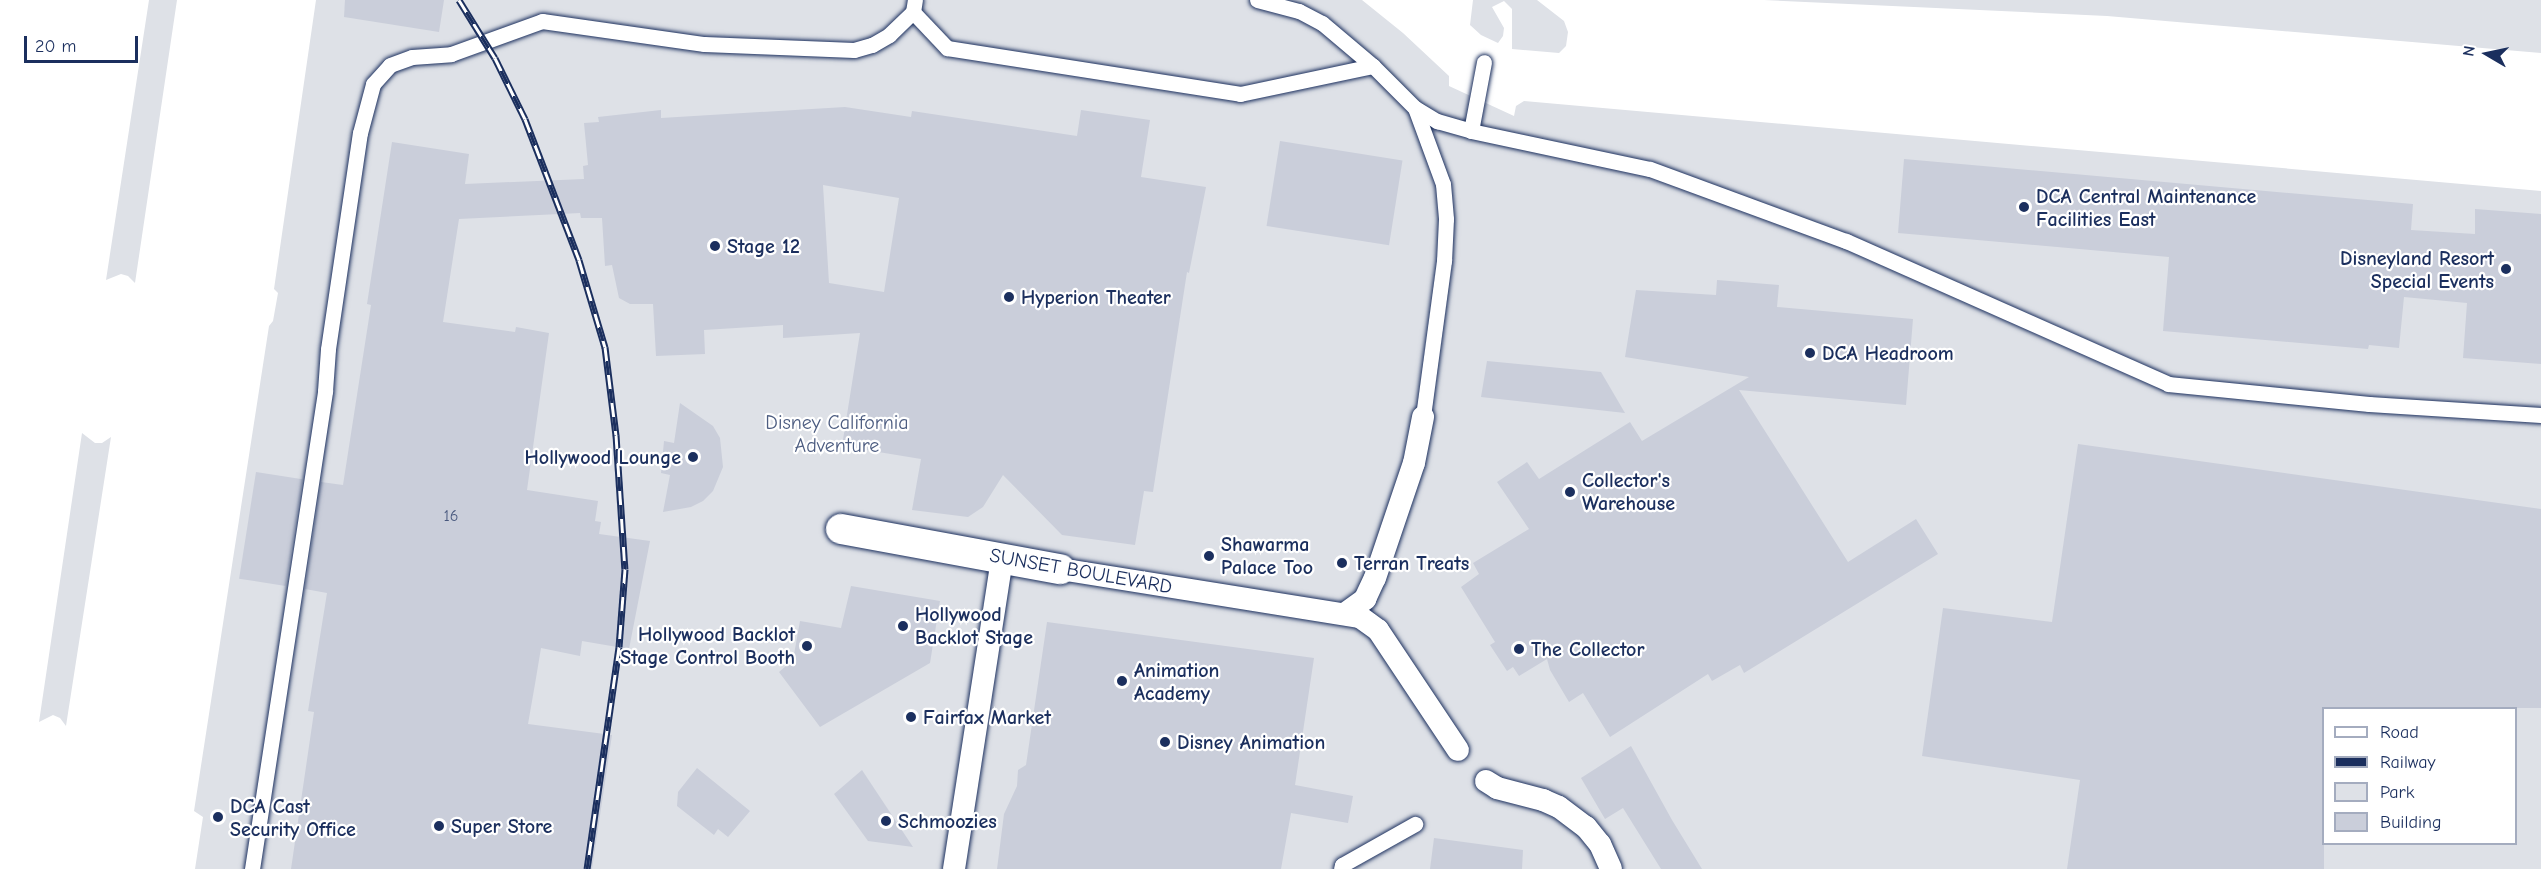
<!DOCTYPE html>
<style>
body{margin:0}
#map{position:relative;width:2541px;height:869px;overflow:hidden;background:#fff;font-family:"Comic Neue",sans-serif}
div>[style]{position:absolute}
.green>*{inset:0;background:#dee1e7}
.building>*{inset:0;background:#caceda;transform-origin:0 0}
.roads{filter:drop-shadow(0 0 2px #1b2f5e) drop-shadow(0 0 2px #1b2f5e)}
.service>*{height:15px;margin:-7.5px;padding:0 7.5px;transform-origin:7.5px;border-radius:7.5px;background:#fff}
.pedestrian>*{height:22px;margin:-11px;padding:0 11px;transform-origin:11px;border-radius:11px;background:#fff}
.minor>*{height:30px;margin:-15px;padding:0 15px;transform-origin:15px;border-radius:15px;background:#fff}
.rail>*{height:7px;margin-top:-3.5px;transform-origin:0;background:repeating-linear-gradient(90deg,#fff 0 14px,#1b2f5e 0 28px);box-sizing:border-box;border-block:2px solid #1b2f5e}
.dots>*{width:16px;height:16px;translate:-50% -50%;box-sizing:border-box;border:3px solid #fff;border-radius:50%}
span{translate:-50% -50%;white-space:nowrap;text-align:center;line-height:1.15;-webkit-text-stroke:4.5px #fff;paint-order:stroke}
.number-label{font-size:16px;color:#47577d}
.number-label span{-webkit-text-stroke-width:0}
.poi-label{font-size:20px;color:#1b2f5e;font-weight:700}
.left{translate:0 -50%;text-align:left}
.right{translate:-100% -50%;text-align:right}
.park-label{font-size:20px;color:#4c5c80}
.street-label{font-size:20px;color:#1b2f5e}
.legend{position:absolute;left:2322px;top:707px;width:195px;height:138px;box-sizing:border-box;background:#fff;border:2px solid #a4acbf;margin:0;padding:8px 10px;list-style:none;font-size:18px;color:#1b2f5e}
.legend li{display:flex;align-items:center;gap:12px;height:30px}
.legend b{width:30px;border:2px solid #a4acbf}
.north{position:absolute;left:2457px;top:24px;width:60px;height:60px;-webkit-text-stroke:4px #fff;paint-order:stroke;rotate:279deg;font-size:16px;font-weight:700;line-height:24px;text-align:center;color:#1b2f5e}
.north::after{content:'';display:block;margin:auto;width:21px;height:27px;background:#1b2f5e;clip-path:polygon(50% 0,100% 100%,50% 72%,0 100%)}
.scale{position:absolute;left:24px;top:36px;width:114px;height:27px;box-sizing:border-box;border:3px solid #1b2f5e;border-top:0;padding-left:8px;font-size:18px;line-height:21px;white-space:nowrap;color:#1b2f5e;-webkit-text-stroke:4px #fff;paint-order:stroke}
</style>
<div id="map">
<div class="green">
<div style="clip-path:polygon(149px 0,177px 0,135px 283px,128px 276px,121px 274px,106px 280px)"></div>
<div style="clip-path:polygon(evenodd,316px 0,1362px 0,1403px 33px,1449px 76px,1449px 86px,1514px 116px,1516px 106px,1524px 101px,2541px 191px,2541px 869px,195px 869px,203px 817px,194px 811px,269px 326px,273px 321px,278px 293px,274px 289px,316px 0,2324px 708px,2516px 708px,2516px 844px,2324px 844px,2324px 708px)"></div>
<div style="clip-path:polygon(1473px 0,1537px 0,1564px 21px,1568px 32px,1566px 46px,1559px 53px,1512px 49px,1512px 9px,1504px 1px,1492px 7px,1504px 28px,1503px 36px,1498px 43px,1481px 35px,1470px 25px)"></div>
<div style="clip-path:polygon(1764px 0,2541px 0,2541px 53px,2107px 16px)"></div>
<div style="clip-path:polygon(82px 433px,95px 443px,102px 443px,111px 437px,66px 726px,60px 718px,53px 715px,39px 722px)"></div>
</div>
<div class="building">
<div style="clip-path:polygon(345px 0,444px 0,439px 32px,344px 17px)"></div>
<div style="clip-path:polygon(evenodd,845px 107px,911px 117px,912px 111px,1077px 136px,1081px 110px,1150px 120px,1141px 177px,1206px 187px,1189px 273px,1187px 272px,1153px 492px,1144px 491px,1135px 545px,1062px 535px,1003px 475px,983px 507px,968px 517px,912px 510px,921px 459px,842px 446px,860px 333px,783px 338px,783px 325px,704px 330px,705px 354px,656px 356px,653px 304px,630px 304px,619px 298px,612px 265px,605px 266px,602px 218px,581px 218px,580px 213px,459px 219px,443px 322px,515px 332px,516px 327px,549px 333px,527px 490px,598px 501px,595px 521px,601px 522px,599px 534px,650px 541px,629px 649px,582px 641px,580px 656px,541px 648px,535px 684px,528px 724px,612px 735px,592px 869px,291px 869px,314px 712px,308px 711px,327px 593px,305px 589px,321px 482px,343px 485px,371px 305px,367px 304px,392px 142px,469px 154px,465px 184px,584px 179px,583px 166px,588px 165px,584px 123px,599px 122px,598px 117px,661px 110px,661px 118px,845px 107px,823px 185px,899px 198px,884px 292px,829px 283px,823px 185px)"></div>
<div style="left:1280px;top:141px;width:124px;height:86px;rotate:9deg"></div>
<div style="clip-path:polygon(1904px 159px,2413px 204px,2411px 230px,2475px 234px,2475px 209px,2541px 214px,2541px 364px,2463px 358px,2467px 303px,2404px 297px,2399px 348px,2369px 345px,2368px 349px,2163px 331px,2169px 257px,1898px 233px)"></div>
<div style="clip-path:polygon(1717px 280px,1779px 285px,1777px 307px,1913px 319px,1906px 405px,1739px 390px,1848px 562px,1916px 519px,1938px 554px,1744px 673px,1740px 665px,1712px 681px,1708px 674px,1610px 737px,1583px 693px,1569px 702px,1550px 670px,1547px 659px,1519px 676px,1513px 667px,1507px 671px,1490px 645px,1495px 642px,1461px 587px,1479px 574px,1473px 563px,1529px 529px,1497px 482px,1527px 462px,1539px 479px,1630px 422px,1642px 441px,1749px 377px,1625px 357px,1636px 290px,1716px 295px)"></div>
<div style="clip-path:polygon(1487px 361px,1601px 372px,1625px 413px,1481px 397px)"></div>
<div style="clip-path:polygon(680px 403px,713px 426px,720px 438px,723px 467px,713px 491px,703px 501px,691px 507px,663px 512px,670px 475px,661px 473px,664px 441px,674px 443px)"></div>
<div style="clip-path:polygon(2078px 444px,2541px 509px,2541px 708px,2324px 708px,2324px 869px,2067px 869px,2080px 780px,1922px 756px,1943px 608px,2052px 622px)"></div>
<div style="left:256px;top:472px;width:47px;height:108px;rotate:9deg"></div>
<div style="clip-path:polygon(851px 586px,940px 601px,930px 663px,820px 727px,779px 672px,793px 660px,800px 621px,841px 628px)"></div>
<div style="clip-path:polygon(1047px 622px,1314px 658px,1295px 785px,1353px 796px,1348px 823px,1291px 813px,1281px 869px,997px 869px,1004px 814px,1017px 786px,1018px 770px,1026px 765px)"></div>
<div style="clip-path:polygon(1631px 746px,1672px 820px,1702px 869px,1661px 869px,1623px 808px,1605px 819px,1581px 778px)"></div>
<div style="clip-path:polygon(697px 768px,750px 811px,728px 837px,718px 829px,714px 835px,677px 806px,678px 792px)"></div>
<div style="clip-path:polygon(862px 770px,913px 847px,868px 841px,834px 794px)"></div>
<div style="clip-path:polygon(1434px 838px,1523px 850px,1522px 869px,1430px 869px)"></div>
</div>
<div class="roads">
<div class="service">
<div style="left:1257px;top:0;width:43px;rotate:14.7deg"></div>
<div style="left:1299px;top:11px;width:26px;rotate:28deg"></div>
<div style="left:1322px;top:23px;width:67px;rotate:40.1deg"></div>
<div style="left:1373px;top:66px;width:59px;rotate:45deg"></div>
<div style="left:1415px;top:108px;width:26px;rotate:31deg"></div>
<div style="left:1437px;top:121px;width:35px;rotate:16deg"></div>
<div style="left:1471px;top:131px;width:183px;rotate:12deg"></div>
<div style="left:1650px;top:169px;width:209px;rotate:20.2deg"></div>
<div style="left:1846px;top:241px;width:352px;rotate:23.9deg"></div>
<div style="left:2168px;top:384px;width:202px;rotate:5.7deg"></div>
<div style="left:2369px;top:404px;width:172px;rotate:3.7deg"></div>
<div style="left:913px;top:12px;width:50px;rotate:46.6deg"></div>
<div style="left:947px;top:48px;width:297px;rotate:8.9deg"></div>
<div style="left:1240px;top:94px;width:136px;rotate:-11.9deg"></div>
<div style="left:1415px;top:108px;width:81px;rotate:69.8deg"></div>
<div style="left:1443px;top:184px;width:35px;rotate:85deg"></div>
<div style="left:1446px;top:219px;width:42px;rotate:92.7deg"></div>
<div style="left:1444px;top:261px;width:157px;rotate:97.7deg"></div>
<div style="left:1471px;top:131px;width:70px;rotate:-79.3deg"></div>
<div style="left:252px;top:869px;width:484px;rotate:-81.3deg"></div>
<div style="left:325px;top:391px;width:42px;rotate:-85.9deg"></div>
<div style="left:328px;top:349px;width:218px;rotate:-81.6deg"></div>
<div style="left:360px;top:133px;width:51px;rotate:-75.1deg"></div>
<div style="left:373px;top:84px;width:25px;rotate:-48deg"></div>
<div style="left:390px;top:65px;width:23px;rotate:-20deg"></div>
<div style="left:412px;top:57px;width:39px;rotate:-4deg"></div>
<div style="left:451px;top:54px;width:97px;rotate:-19.9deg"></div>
<div style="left:542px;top:21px;width:164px;rotate:8.1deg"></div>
<div style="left:704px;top:44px;width:150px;rotate:2.3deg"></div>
<div style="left:854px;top:50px;width:19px;rotate:-16deg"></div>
<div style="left:872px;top:45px;width:20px;rotate:-30deg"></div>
<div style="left:889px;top:35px;width:33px;rotate:-44deg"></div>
<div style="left:913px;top:12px;width:12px;rotate:-81deg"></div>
<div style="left:1341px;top:869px;width:4px;rotate:-76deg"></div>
<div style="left:1342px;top:865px;width:84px;rotate:-29.3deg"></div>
</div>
<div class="pedestrian">
<div style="left:1060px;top:569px;width:304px;rotate:9.1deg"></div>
<div style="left:1360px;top:617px;width:22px;rotate:36deg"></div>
<div style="left:1378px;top:630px;width:144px;rotate:56.3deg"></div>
<div style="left:1346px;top:613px;width:24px;rotate:-36deg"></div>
<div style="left:1365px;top:599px;width:23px;rotate:-65deg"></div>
<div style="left:1375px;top:578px;width:121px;rotate:-71.3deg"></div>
<div style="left:1414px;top:463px;width:47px;rotate:-78.9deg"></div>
<div style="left:1486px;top:781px;width:13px;rotate:32deg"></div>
<div style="left:1497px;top:788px;width:48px;rotate:14.6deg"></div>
<div style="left:1543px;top:800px;width:17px;rotate:24deg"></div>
<div style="left:1559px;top:807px;width:34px;rotate:37deg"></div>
<div style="left:1586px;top:827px;width:22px;rotate:51deg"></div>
<div style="left:1600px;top:844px;width:27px;rotate:66deg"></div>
<div style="left:954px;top:869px;width:315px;rotate:-81.2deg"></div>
</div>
<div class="minor">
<div style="left:841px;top:529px;width:223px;rotate:10.4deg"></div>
</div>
</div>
<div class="rail">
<div style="left:459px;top:0;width:68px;rotate:58.2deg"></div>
<div style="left:495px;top:58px;width:68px;rotate:63.8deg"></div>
<div style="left:525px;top:119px;width:151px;rotate:69deg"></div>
<div style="left:579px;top:260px;width:91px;rotate:73.4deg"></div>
<div style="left:605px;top:347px;width:89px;rotate:82.9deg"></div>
<div style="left:616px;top:435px;width:134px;rotate:86.2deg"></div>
<div style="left:625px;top:569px;width:78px;rotate:94.4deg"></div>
<div style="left:619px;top:647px;width:224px;rotate:98.2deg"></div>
</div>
<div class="dots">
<div style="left:2024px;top:207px;background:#1b2f5e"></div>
<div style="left:715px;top:246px;background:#1b2f5e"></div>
<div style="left:2506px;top:269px;background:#1b2f5e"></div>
<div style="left:1009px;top:297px;background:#1b2f5e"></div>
<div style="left:1810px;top:353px;background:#1b2f5e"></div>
<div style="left:693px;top:457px;background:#1b2f5e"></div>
<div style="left:1570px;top:492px;background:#1b2f5e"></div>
<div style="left:1209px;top:556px;background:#1b2f5e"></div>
<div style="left:1342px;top:563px;background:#1b2f5e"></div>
<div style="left:903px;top:626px;background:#1b2f5e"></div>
<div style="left:807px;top:646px;background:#1b2f5e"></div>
<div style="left:1519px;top:649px;background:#1b2f5e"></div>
<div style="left:1122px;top:681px;background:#1b2f5e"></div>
<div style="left:911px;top:717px;background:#1b2f5e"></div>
<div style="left:1165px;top:742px;background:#1b2f5e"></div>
<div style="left:218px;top:817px;background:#1b2f5e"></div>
<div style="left:886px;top:821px;background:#1b2f5e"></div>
<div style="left:439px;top:826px;background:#1b2f5e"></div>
</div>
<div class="number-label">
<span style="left:451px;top:516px">16</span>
</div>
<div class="poi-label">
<span class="left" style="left:2036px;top:208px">DCA Central Maintenance<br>Facilities East</span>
<span class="left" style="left:727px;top:246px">Stage 12</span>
<span class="right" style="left:2494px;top:270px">Disneyland Resort<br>Special Events</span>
<span class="left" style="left:1021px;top:297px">Hyperion Theater</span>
<span class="left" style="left:1822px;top:353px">DCA Headroom</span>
<span class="right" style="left:681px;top:457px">Hollywood Lounge</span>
<span class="left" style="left:1582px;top:492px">Collector's<br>Warehouse</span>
<span class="left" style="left:1221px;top:556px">Shawarma<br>Palace Too</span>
<span class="left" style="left:1354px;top:563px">Terran Treats</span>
<span class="left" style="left:915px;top:626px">Hollywood<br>Backlot Stage</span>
<span class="right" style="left:795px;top:646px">Hollywood Backlot<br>Stage Control Booth</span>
<span class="left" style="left:1531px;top:649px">The Collector</span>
<span class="left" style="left:1134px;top:682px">Animation<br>Academy</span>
<span class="left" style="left:923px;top:717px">Fairfax Market</span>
<span class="left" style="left:1177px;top:742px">Disney Animation</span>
<span class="left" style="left:230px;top:818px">DCA Cast<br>Security Office</span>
<span class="left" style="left:898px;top:821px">Schmoozies</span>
<span class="left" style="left:451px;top:826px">Super Store</span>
</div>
<div class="park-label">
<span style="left:837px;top:434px">Disney California<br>Adventure</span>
</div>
<div class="street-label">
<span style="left:1081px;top:571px;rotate:10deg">SUNSET BOULEVARD</span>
</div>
<ul class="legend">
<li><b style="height:8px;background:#fff"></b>Road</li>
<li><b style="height:8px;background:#1b2f5e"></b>Railway</li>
<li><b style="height:16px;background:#dee1e7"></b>Park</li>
<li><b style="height:16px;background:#caceda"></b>Building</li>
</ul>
<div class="north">N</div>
<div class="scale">20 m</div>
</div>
